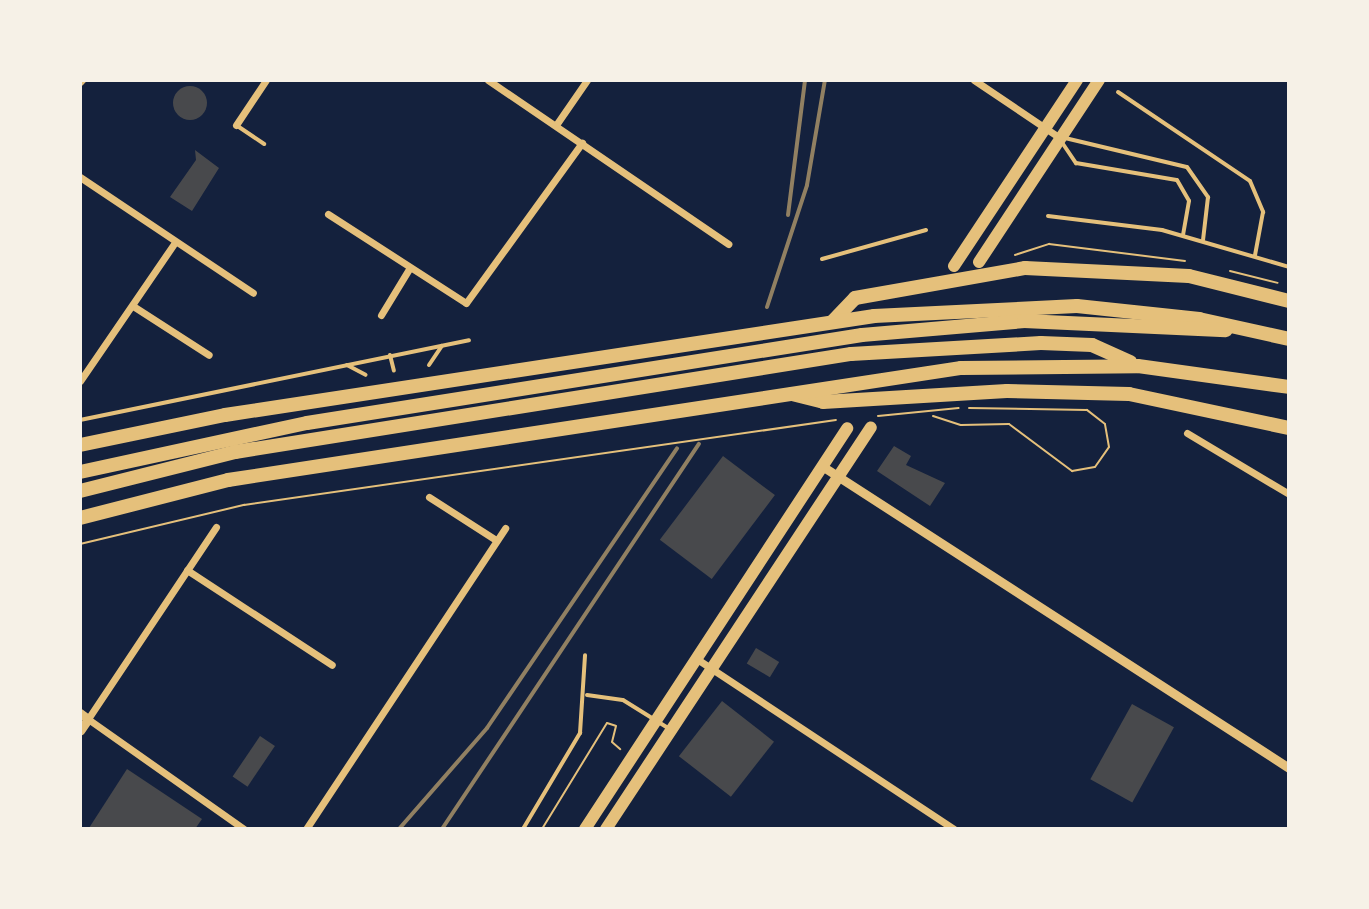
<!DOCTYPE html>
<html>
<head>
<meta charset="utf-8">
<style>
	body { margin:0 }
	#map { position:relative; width:1369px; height:909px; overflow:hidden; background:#14213d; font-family:Ubuntu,sans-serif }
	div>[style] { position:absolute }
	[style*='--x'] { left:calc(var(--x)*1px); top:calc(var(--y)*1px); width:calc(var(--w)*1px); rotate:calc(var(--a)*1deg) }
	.building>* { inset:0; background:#48494c; transform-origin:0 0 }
	.round { border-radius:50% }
	.path>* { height:2px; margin:-1px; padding:0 1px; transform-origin:1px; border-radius:1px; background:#e5c07b }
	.service>* { height:4px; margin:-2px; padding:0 2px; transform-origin:2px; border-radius:2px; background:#e5c07b }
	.minor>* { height:7px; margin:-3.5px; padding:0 3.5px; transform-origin:3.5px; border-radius:3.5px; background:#e5c07b }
	.tertiary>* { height:9px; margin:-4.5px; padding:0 4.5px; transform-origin:4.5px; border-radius:4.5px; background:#e5c07b }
	.trunk>* { height:12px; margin:-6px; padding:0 6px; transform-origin:6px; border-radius:6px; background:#e5c07b }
	.motorway>* { height:14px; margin:-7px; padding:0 7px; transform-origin:7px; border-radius:7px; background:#e5c07b }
	.rail>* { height:4px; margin:-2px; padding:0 2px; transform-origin:2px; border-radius:2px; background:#918062 }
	span { translate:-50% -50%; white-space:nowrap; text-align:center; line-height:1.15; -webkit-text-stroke:6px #f6f1e7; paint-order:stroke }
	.frame { position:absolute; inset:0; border:82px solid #f6f1e7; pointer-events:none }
</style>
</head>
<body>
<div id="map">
	<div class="building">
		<i class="round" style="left:173px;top:86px;width:34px;height:34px"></i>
		<i style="clip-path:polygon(195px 150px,219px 168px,192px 211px,170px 197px,196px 160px)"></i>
		<i style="clip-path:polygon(894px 446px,911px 456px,906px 465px,945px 483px,930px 506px,877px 471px)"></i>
		<i style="left:723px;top:456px;width:65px;height:105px;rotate:37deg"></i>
		<i style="left:756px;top:648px;width:27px;height:18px;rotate:31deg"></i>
		<i style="left:722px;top:701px;width:66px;height:70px;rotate:38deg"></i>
		<i style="left:1132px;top:704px;width:48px;height:86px;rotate:29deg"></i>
		<i style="left:260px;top:736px;width:18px;height:49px;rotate:34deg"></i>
		<i style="clip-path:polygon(127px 769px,202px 819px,195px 829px,89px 828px)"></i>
	</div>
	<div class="path">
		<i style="--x:1015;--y:255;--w:36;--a:-18"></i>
		<i style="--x:1049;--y:244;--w:137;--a:7.1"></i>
		<i style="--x:1230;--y:271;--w:49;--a:14"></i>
		<i style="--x:878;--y:416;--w:81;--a:-5.6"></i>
		<i style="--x:933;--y:416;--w:29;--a:18"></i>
		<i style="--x:961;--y:425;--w:48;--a:-1.2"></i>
		<i style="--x:1009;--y:424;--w:79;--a:36.7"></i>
		<i style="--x:1072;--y:471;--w:23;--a:-10"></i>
		<i style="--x:1095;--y:467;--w:24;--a:-55"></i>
		<i style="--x:1109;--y:447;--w:23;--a:-100"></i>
		<i style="--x:1105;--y:424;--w:23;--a:-142"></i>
		<i style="--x:1087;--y:410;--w:118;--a:-179"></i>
		<i style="--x:80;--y:544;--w:169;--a:-13.4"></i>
		<i style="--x:244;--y:505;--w:598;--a:-8.17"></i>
		<i style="--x:542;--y:829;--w:124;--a:-58.5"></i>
		<i style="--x:607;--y:723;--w:9;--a:18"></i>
		<i style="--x:616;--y:726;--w:16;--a:104"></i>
		<i style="--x:612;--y:742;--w:11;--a:41"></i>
	</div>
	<div class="service">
		<i style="--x:1118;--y:92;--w:159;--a:34"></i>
		<i style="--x:1250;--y:181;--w:34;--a:67"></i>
		<i style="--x:1263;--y:212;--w:44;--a:100.5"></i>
		<i style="--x:236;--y:125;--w:34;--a:34"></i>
		<i style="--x:1065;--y:138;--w:125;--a:13.4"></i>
		<i style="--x:1187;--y:167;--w:37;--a:55"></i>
		<i style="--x:1208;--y:197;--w:43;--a:96.6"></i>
		<i style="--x:1061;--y:141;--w:27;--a:56"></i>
		<i style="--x:1076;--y:163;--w:102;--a:9.6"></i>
		<i style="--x:1177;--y:180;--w:24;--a:60"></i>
		<i style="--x:1189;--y:201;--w:34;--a:100"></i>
		<i style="--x:1048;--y:216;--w:115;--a:7"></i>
		<i style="--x:1162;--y:230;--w:132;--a:16.2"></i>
		<i style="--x:822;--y:259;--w:108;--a:-15.6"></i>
		<i style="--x:390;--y:355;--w:16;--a:76"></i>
		<i style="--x:347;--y:365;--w:21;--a:28"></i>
		<i style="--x:429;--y:365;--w:23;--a:-56"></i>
		<i style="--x:80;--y:420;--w:397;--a:-11.6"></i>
		<i style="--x:587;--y:695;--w:36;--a:8"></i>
		<i style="--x:623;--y:700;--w:53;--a:31.9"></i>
		<i style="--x:523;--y:829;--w:112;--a:-59.3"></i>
		<i style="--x:580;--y:733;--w:78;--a:-86.3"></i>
	</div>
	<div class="minor">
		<i style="--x:488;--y:80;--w:291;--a:34.3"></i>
		<i style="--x:974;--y:80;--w:104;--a:34"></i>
		<i style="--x:80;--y:82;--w:3;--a:-45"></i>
		<i style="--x:236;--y:125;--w:54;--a:-56.3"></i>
		<i style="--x:556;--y:125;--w:55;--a:-55.4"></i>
		<i style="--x:80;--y:177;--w:208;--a:33.8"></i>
		<i style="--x:328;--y:214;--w:164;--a:32.8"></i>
		<i style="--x:466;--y:303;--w:198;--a:-54.1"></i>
		<i style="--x:133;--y:306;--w:90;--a:32.8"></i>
		<i style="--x:381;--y:315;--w:54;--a:-58.7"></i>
		<i style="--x:80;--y:381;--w:168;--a:-55.6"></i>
		<i style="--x:1187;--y:433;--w:119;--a:30.9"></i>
		<i style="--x:429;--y:497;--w:80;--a:32.7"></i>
		<i style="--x:216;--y:527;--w:231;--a:123.7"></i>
		<i style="--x:88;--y:719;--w:191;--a:35.2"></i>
		<i style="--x:187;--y:570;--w:173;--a:33.2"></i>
		<i style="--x:697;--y:659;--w:308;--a:33.5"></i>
		<i style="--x:306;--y:829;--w:361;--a:-56.5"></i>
	</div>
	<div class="tertiary">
		<i style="--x:822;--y:466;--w:556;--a:32.89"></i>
		<i style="--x:80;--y:713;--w:10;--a:37"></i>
		<i style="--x:88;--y:719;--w:14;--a:124"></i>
	</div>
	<div class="trunk">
		<i style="--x:979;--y:262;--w:218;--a:-56.6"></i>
		<i style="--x:954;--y:266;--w:223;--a:-56.5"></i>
		<i style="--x:585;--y:829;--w:479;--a:-56.8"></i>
		<i style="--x:606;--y:829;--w:481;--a:-56.6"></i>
	</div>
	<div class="motorway">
		<i style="--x:833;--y:321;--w:32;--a:-46"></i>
		<i style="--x:855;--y:298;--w:173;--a:-10"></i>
		<i style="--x:1025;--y:268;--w:164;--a:2.8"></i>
		<i style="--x:1189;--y:276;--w:103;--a:14"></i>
		<i style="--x:792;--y:394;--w:32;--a:14"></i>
		<i style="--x:823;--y:402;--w:184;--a:-3.4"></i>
		<i style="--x:1007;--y:391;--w:122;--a:1.4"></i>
		<i style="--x:1129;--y:394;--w:164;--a:12"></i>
		<i style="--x:80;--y:445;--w:148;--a:-11.7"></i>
		<i style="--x:225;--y:415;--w:657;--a:-8.67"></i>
		<i style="--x:874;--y:316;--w:203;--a:-2.8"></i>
		<i style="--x:1077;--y:306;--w:123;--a:6.1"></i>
		<i style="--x:1199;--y:319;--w:92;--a:12.5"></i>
		<i style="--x:80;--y:472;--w:232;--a:-12.2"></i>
		<i style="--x:307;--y:423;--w:562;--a:-9.01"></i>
		<i style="--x:862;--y:335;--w:163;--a:-4.9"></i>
		<i style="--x:1024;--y:321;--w:202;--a:2.6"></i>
		<i style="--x:80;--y:491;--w:160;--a:-14.1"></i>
		<i style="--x:235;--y:452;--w:624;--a:-9.04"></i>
		<i style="--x:851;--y:354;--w:190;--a:-3.3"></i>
		<i style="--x:1041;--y:343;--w:51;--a:2.2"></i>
		<i style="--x:1092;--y:345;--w:42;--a:24.1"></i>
		<i style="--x:80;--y:518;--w:153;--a:-14.4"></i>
		<i style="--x:228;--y:480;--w:742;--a:-8.69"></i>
		<i style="--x:961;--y:368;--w:177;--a:-0.6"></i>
		<i style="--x:1138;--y:366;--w:152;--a:7.9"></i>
	</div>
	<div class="rail">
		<i style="--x:788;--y:215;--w:136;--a:-82.8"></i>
		<i style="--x:767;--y:307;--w:128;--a:-71.8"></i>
		<i style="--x:807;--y:185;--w:107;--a:-80.3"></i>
		<i style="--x:399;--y:829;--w:134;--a:-48.9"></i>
		<i style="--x:487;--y:728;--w:338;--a:-55.8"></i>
		<i style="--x:442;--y:829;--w:463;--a:-56.3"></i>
	</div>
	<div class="frame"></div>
</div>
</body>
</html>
